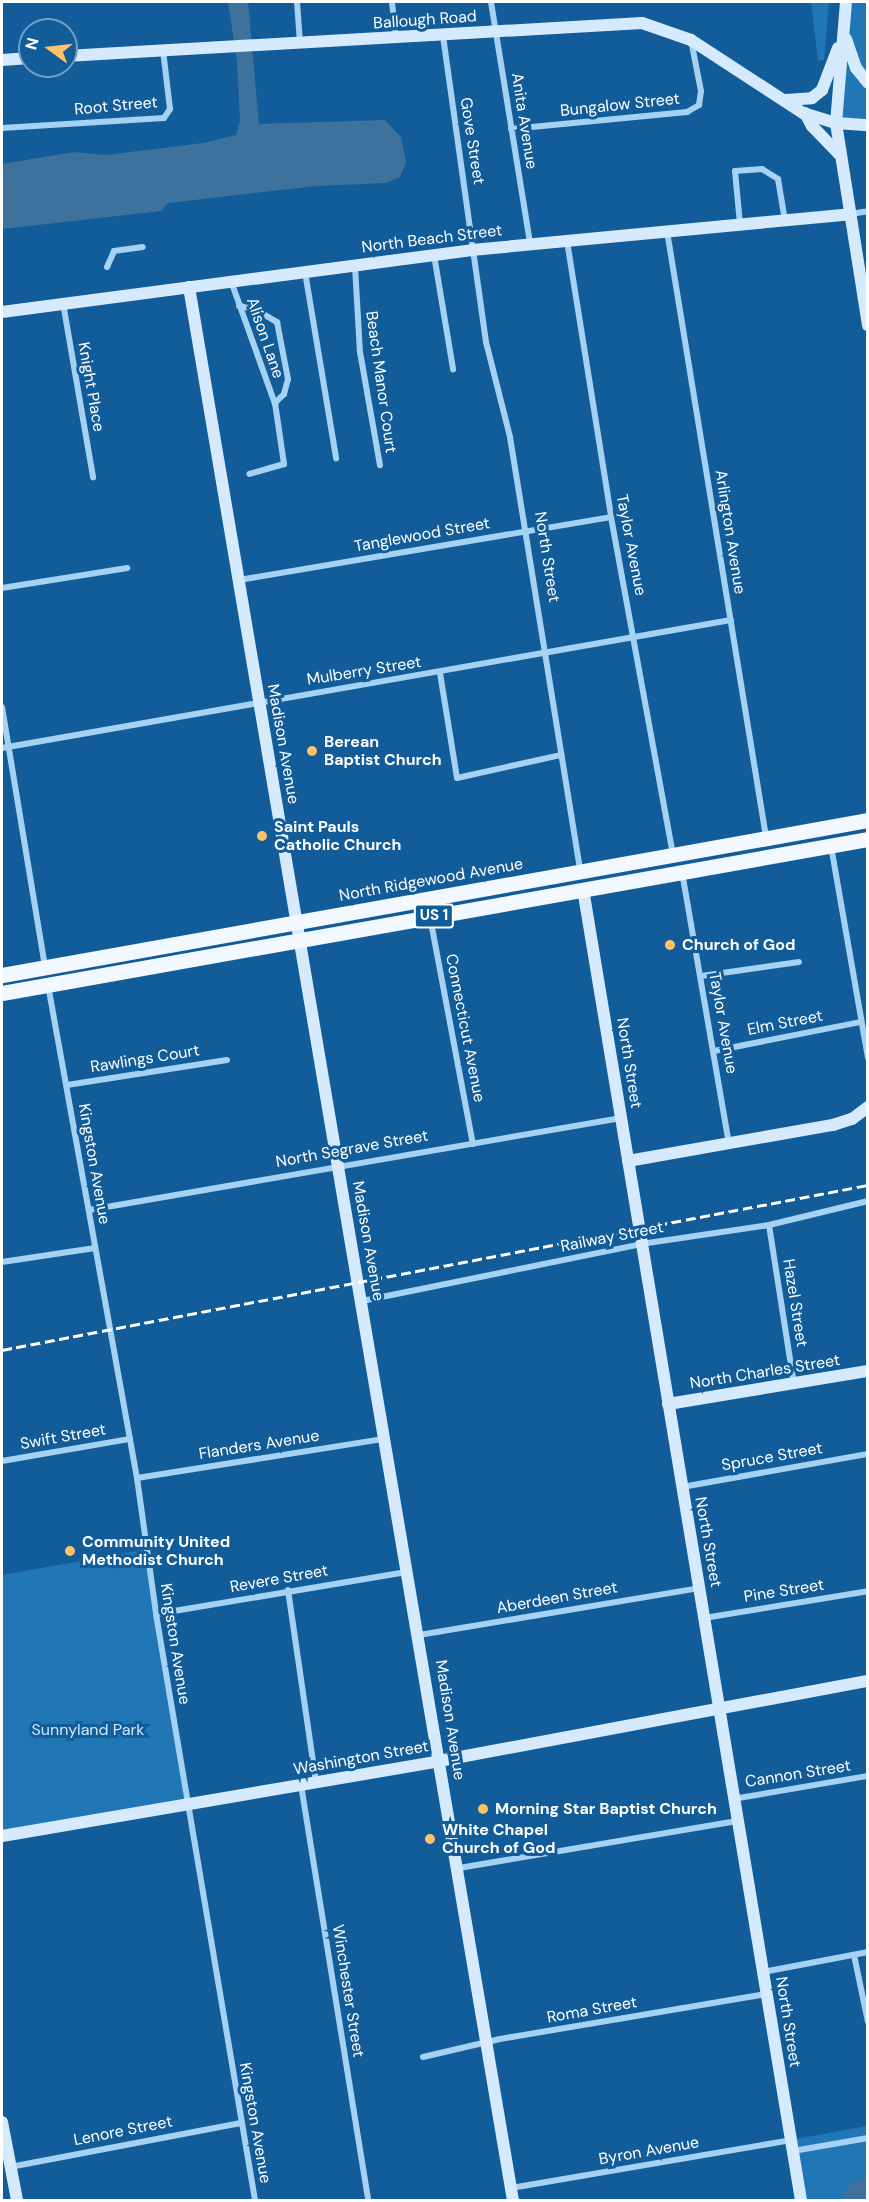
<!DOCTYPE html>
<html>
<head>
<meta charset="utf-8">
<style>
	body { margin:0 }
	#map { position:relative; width:869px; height:2202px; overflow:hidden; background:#125d99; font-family:"DM Sans",sans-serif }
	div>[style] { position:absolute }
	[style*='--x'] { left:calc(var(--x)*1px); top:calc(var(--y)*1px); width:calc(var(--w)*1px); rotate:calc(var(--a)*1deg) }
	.green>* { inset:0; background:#2176b6 }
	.water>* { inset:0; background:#3d729d }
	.street>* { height:6px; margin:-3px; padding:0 3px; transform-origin:3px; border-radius:3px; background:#a5d1f3 }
	.secondary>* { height:12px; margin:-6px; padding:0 6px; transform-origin:6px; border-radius:6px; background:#d5ebfd }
	.primary>* { height:15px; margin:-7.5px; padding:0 7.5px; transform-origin:7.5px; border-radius:7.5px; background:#f1f8ff }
	.rail>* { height:3px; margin-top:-1.5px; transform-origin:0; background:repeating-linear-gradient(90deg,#fff 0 10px,transparent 0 14.5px) }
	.dots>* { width:16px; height:16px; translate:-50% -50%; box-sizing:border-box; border:3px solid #125d99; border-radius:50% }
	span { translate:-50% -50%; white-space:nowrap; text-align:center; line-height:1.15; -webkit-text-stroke:6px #125d99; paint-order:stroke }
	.shield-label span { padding:2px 4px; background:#125d99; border:2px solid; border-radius:4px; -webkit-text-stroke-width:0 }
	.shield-label { font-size:15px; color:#fff; font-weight:700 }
	.street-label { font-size:16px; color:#fff }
	.poi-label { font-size:16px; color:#fff; font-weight:700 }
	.left { translate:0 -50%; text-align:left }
	.park-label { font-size:16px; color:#cde9fd }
	.frame { position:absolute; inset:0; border:3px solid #fff; pointer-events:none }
	.north { position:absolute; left:18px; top:18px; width:60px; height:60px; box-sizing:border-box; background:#125d99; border:2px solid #719ec2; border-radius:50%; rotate:285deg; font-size:16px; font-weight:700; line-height:24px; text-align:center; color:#fff }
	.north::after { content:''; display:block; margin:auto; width:21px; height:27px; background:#ffc267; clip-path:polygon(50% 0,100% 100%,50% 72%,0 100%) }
</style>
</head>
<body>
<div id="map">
	<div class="green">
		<i style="clip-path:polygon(811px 2px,829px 2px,824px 60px,818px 61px)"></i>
		<i style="clip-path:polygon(846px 2px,867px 2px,867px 125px,836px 123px)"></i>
		<i style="clip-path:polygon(147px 1549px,187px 1803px,2px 1836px,2px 1575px)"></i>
		<i style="clip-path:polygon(867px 2126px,867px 2200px,801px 2200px,796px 2139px)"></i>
	</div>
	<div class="water">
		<i style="clip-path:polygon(228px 2px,248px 2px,259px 124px,385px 120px,401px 137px,406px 162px,400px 177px,386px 183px,316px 186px,168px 203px,161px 211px,2px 229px,2px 164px,74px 152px,106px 155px,203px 143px,236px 135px,240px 121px,237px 61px)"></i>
		<i style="clip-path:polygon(867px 2176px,867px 2200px,842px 2200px,848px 2185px)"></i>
	</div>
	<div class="street">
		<i style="--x:297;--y:2;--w:41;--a:85.8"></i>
		<i style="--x:392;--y:2;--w:37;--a:84"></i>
		<i style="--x:491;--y:2;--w:245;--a:80.8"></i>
		<i style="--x:443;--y:36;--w:309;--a:82"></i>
		<i style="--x:486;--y:342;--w:98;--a:75.8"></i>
		<i style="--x:510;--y:437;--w:439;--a:80.8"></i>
		<i style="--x:2;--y:128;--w:162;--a:-3.5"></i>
		<i style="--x:164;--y:118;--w:11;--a:-56"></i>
		<i style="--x:170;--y:109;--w:59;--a:-96.8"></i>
		<i style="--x:511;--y:129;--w:177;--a:-5.5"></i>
		<i style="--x:687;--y:112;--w:14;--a:-30"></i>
		<i style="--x:699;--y:105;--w:14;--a:-82"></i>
		<i style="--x:701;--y:91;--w:52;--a:-101.1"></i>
		<i style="--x:850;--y:214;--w:18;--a:-9"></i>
		<i style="--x:740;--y:224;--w:53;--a:-95.4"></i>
		<i style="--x:735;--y:171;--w:27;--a:-4"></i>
		<i style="--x:762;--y:169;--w:19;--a:32"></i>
		<i style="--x:778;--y:179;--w:43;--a:80.5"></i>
		<i style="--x:667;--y:231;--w:614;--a:80.72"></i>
		<i style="--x:567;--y:241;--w:279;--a:80.9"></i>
		<i style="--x:611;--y:517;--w:343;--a:79.6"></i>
		<i style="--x:434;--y:255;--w:116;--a:80.5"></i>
		<i style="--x:355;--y:266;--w:86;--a:86.7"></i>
		<i style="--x:360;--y:352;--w:115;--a:80"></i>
		<i style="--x:107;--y:267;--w:17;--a:-66"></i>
		<i style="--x:114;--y:251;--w:29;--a:-8"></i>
		<i style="--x:305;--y:272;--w:189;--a:80.5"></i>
		<i style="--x:231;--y:281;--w:131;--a:70.3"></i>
		<i style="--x:63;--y:303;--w:177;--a:80.2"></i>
		<i style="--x:239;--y:306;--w:16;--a:11"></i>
		<i style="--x:255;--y:309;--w:26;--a:31"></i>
		<i style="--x:277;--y:322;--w:58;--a:79.1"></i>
		<i style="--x:288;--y:379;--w:16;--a:105"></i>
		<i style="--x:284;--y:394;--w:13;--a:135"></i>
		<i style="--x:275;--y:403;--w:62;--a:81.6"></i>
		<i style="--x:284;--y:464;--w:36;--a:164"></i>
		<i style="--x:239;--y:580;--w:377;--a:-9.6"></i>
		<i style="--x:2;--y:588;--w:127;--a:-9.1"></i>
		<i style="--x:440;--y:673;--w:106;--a:80.8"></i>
		<i style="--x:457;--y:778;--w:107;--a:-12.5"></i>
		<i style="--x:2;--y:707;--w:264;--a:80.6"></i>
		<i style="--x:2;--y:748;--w:740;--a:-9.96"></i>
		<i style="--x:831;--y:846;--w:215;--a:80.1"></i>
		<i style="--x:682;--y:872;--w:276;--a:80.2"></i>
		<i style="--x:430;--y:917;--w:231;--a:79.3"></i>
		<i style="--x:701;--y:976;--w:99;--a:-8.1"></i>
		<i style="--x:48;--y:985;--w:501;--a:79.77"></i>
		<i style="--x:137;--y:1478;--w:137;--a:82"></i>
		<i style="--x:156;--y:1614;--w:594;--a:80.41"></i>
		<i style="--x:714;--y:1051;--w:150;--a:-11.2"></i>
		<i style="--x:67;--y:1085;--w:162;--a:-8.9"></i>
		<i style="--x:89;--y:1210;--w:540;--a:-9.81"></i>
		<i style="--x:769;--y:1225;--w:161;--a:81.1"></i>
		<i style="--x:2;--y:1262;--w:94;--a:-8.6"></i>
		<i style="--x:362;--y:1301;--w:285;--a:-11.5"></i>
		<i style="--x:641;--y:1244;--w:129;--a:-8.4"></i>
		<i style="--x:769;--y:1225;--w:102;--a:-13.6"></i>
		<i style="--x:2;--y:1461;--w:130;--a:-9.8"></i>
		<i style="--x:137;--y:1478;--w:250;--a:-9"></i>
		<i style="--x:682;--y:1487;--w:189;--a:-10.1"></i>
		<i style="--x:288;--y:1590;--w:194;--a:81.7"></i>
		<i style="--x:156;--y:1614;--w:254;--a:-9.5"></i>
		<i style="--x:704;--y:1618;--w:166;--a:-9.3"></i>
		<i style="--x:419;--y:1635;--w:284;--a:-9.5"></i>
		<i style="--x:301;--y:1785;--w:420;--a:80.8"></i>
		<i style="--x:733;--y:1799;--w:137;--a:-9.7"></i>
		<i style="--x:459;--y:1868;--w:282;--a:-9.6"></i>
		<i style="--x:854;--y:1955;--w:68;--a:78.2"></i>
		<i style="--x:763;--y:1972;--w:107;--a:-10.8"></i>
		<i style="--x:423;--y:2057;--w:79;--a:-13.2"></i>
		<i style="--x:500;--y:2039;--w:271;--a:-9.6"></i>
		<i style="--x:793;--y:2151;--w:76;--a:-9.8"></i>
		<i style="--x:10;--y:2167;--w:235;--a:-10.8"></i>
		<i style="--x:511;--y:2188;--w:284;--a:-9.7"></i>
	</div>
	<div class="secondary">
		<i style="--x:846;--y:2;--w:121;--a:94.7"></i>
		<i style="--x:836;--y:123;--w:205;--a:81"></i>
		<i style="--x:846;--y:39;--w:31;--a:71"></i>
		<i style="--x:856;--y:68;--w:19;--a:51"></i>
		<i style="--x:66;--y:56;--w:577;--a:-3.28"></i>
		<i style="--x:642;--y:23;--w:52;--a:19.1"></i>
		<i style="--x:691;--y:40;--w:134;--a:33.1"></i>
		<i style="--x:803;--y:113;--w:34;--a:17"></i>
		<i style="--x:836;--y:123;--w:32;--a:4"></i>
		<i style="--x:2;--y:60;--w:28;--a:-4"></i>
		<i style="--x:786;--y:100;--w:26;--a:-4"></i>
		<i style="--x:812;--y:98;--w:13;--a:-39"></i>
		<i style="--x:822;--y:90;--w:45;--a:-69.1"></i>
		<i style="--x:805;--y:113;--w:15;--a:62"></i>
		<i style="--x:812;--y:126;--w:39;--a:46"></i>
		<i style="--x:189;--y:287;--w:1940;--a:80.39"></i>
		<i style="--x:2;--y:312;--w:474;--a:-7.5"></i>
		<i style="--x:472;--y:250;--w:380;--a:-5.4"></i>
		<i style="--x:583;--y:889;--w:1329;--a:80.56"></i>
		<i style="--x:628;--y:1161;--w:208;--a:-10"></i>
		<i style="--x:833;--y:1125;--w:20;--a:-18"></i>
		<i style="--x:852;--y:1119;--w:20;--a:-37"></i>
		<i style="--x:668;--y:1404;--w:203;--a:-9.4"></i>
		<i style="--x:2;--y:1836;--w:443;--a:-9.7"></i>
		<i style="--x:439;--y:1761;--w:436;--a:-10.6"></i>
		<i style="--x:2;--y:2122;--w:79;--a:79.1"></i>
	</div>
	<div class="primary">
		<i style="--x:2;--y:975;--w:880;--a:-10.15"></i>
		<i style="--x:2;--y:993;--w:880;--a:-10.08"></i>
	</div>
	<div class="rail">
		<i style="--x:2;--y:1350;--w:882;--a:-10.79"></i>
	</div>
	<div class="dots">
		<i style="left:312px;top:751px;background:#ffc267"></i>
		<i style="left:262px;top:836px;background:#ffc267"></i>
		<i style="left:670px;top:945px;background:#ffc267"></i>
		<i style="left:70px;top:1551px;background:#ffc267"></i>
		<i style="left:483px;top:1809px;background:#ffc267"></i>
		<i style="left:430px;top:1839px;background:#ffc267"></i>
	</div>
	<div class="shield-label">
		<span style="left:434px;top:916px">US 1</span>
	</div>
	<div class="street-label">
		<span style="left:425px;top:20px;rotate:-4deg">Ballough Road</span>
		<span style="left:620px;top:105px;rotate:-6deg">Bungalow Street</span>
		<span style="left:116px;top:106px;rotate:-5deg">Root Street</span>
		<span style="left:524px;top:121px;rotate:81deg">Anita Avenue</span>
		<span style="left:472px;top:141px;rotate:81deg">Gove Street</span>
		<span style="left:432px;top:239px;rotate:-7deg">North Beach Street</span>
		<span style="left:265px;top:338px;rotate:71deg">Alison Lane</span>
		<span style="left:381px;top:382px;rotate:82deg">Beach Manor Court</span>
		<span style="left:91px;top:387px;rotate:80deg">Knight Place</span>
		<span style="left:730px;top:532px;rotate:81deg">Arlington Avenue</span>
		<span style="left:422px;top:535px;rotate:-10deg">Tanglewood Street</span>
		<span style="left:631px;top:545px;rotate:79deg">Taylor Avenue</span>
		<span style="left:547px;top:557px;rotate:81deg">North Street</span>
		<span style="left:364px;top:671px;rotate:-9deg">Mulberry Street</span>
		<span style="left:283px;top:744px;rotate:80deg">Madison Avenue</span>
		<span style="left:431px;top:880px;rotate:-10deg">North Ridgewood Avenue</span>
		<span style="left:723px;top:1023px;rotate:80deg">Taylor Avenue</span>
		<span style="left:785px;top:1023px;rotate:-11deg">Elm Street</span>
		<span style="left:465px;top:1028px;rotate:79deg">Connecticut Avenue</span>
		<span style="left:145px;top:1059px;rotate:-9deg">Rawlings Court</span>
		<span style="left:629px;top:1063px;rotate:81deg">North Street</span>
		<span style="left:352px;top:1149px;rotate:-10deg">North Segrave Street</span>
		<span style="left:94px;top:1164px;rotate:80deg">Kingston Avenue</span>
		<span style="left:612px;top:1237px;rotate:-11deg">Railway Street</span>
		<span style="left:368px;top:1241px;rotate:80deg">Madison Avenue</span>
		<span style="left:795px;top:1303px;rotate:81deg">Hazel Street</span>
		<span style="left:765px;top:1372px;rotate:-9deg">North Charles Street</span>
		<span style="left:63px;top:1437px;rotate:-10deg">Swift Street</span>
		<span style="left:259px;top:1445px;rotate:-9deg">Flanders Avenue</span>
		<span style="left:772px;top:1457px;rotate:-10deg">Spruce Street</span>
		<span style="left:708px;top:1542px;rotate:80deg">North Street</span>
		<span style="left:279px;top:1579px;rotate:-10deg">Revere Street</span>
		<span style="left:784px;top:1591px;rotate:-9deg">Pine Street</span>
		<span style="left:557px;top:1598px;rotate:-10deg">Aberdeen Street</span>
		<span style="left:175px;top:1644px;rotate:81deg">Kingston Avenue</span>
		<span style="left:450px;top:1720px;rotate:81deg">Madison Avenue</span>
		<span style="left:361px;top:1758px;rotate:-10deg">Washington Street</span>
		<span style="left:798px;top:1774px;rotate:-9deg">Cannon Street</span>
		<span style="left:348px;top:1991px;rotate:81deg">Winchester Street</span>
		<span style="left:592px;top:2010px;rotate:-10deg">Roma Street</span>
		<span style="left:788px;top:2022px;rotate:81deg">North Street</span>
		<span style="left:255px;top:2123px;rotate:80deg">Kingston Avenue</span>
		<span style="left:123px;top:2131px;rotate:-11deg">Lenore Street</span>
		<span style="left:649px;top:2151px;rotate:-10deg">Byron Avenue</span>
	</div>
	<div class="poi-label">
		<span class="left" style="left:324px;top:751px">Berean<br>Baptist Church</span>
		<span class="left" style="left:274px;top:836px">Saint Pauls<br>Catholic Church</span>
		<span class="left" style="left:682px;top:945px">Church of God</span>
		<span class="left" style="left:82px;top:1551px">Community United<br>Methodist Church</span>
		<span class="left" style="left:495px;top:1809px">Morning Star Baptist Church</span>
		<span class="left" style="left:442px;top:1839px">White Chapel<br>Church of God</span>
	</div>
	<div class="park-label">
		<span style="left:88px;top:1730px">Sunnyland Park</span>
	</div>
	<div class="frame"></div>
	<div class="north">N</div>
</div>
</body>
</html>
